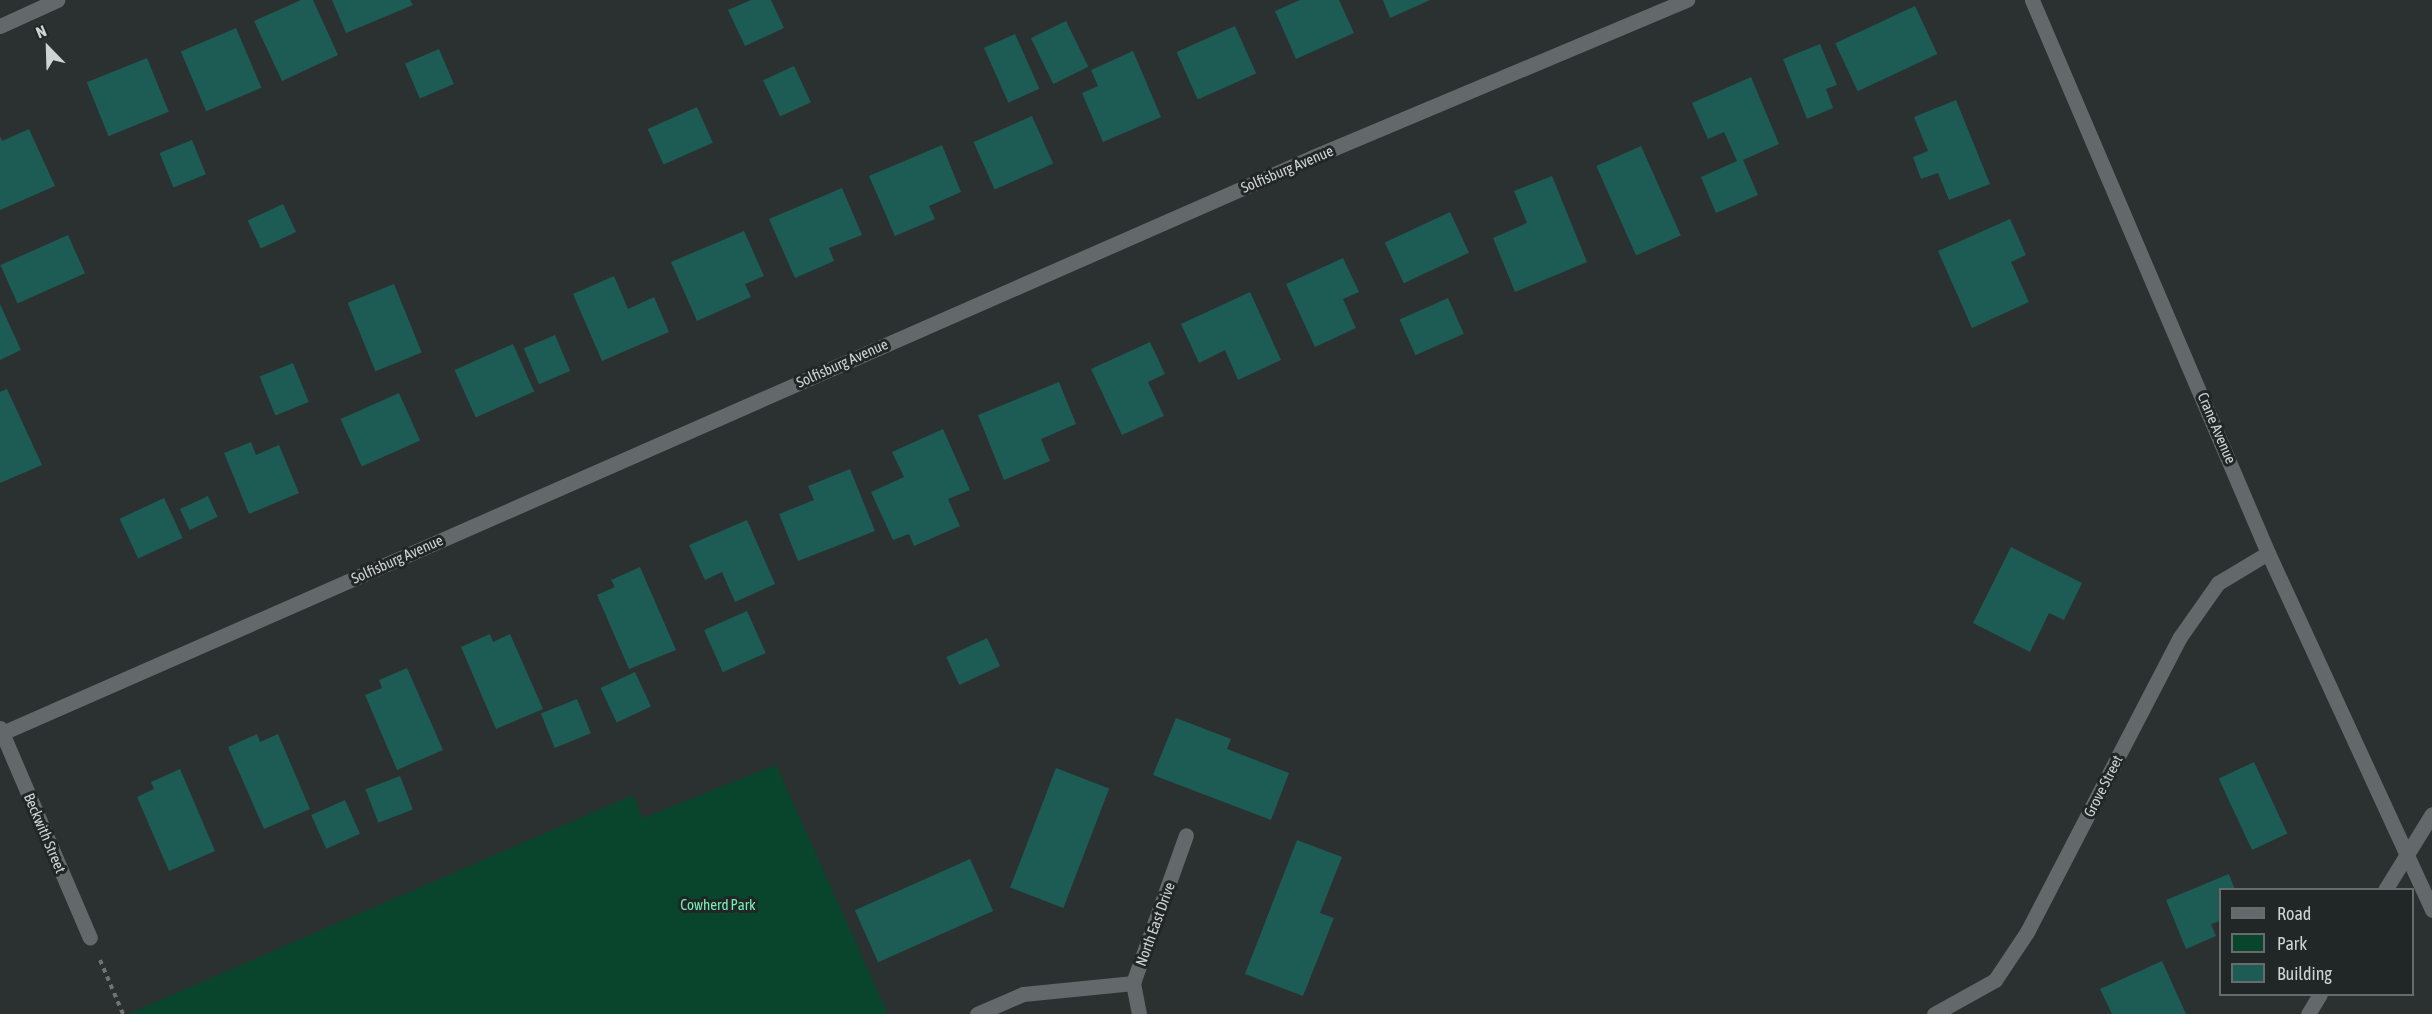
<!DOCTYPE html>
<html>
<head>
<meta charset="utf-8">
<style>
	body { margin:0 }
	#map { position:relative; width:2432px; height:1014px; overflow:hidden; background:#2b3031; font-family:"Asap Condensed",sans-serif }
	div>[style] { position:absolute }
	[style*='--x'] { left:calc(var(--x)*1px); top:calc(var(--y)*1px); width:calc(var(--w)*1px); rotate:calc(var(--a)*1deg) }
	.green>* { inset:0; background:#08452c }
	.building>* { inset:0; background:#1c5c54; transform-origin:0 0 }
	.path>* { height:4px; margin-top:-2px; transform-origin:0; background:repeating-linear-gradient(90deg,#6f7374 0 4.5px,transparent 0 9px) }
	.minor>* { height:15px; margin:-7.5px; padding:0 7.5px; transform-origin:7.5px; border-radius:7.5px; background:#63696a }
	span { translate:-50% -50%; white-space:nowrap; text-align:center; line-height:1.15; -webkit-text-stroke:6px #212627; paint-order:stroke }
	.street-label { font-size:15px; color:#cfd3d3 }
	.park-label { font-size:15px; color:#76efb4 }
	.legend { position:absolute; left:2219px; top:888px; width:195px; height:108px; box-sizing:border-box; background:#212627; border:2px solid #676b6c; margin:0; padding:8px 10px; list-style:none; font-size:18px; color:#cfd3d3 }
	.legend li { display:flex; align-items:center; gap:12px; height:30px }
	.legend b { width:30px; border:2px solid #676b6c }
	.north { position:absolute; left:18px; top:18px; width:60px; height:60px; -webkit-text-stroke:4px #212627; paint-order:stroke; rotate:337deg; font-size:16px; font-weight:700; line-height:24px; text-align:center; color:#cfd3d3 }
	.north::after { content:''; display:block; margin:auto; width:21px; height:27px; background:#cfd3d3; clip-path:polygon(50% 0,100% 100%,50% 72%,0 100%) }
</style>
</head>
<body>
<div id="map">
	<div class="green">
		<i style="clip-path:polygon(776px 765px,888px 1014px,128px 1014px,633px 795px,643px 818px)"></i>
	</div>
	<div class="building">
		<i style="clip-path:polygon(301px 0,313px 0,338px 55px,282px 81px,254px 21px)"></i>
		<i style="clip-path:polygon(332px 0,410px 0,413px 5px,346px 33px)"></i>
		<i style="clip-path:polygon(751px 0,771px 0,784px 28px,745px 46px,728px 10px)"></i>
		<i style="clip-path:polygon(1300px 0,1339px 0,1354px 33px,1296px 59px,1275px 11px)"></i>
		<i style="clip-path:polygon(1383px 0,1430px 0,1390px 18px)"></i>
		<i style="left:1915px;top:6px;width:53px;height:88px;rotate:65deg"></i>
		<i style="left:1066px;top:21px;width:51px;height:39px;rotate:64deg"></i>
		<i style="left:1235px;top:26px;width:52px;height:64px;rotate:66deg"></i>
		<i style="left:236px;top:28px;width:65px;height:60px;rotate:67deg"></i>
		<i style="left:1015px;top:34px;width:60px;height:34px;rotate:66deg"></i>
		<i style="clip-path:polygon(1820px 44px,1837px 85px,1826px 89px,1833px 108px,1807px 119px,1783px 59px)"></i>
		<i style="left:439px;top:49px;width:38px;height:37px;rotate:67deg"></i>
		<i style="clip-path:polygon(1133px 51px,1161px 117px,1103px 142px,1082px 93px,1098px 86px,1091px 70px)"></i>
		<i style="left:147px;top:58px;width:58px;height:65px;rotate:68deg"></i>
		<i style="left:794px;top:66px;width:40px;height:34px;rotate:65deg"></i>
		<i style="clip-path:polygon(1751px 77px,1779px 144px,1743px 160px,1758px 195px,1716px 213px,1701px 177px,1737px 161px,1724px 132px,1708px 139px,1692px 103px)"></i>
		<i style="clip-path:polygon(1956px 100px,1990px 184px,1949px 200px,1938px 173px,1921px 179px,1913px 157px,1928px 151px,1914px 117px)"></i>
		<i style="left:697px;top:107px;width:39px;height:54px;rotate:66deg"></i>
		<i style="left:1032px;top:116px;width:52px;height:64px;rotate:66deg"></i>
		<i style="clip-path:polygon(29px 129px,55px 186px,0 210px,0 136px,2px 141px)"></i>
		<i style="left:192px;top:140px;width:37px;height:35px;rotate:68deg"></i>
		<i style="clip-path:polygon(942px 145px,961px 192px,929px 206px,935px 219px,895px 236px,869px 176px)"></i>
		<i style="left:1641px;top:146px;width:98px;height:49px;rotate:66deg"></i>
		<i style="clip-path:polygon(1552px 176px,1587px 262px,1515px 292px,1493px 238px,1527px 223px,1514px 191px)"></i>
		<i style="clip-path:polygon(842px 188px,862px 235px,829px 248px,834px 261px,795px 278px,769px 219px)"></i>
		<i style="left:283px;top:204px;width:31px;height:39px;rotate:65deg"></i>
		<i style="left:1450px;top:212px;width:45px;height:72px;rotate:65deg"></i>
		<i style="clip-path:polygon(2010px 219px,2026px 255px,2011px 262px,2029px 302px,1972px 328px,1938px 251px)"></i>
		<i style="clip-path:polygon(744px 231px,764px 276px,745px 284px,751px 297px,697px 321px,671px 262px)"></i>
		<i style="left:68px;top:235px;width:42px;height:74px;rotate:66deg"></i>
		<i style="clip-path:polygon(1343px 258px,1359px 292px,1343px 299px,1356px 328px,1315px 347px,1286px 284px)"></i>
		<i style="clip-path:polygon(614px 276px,628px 309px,654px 297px,669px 332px,602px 361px,573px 294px)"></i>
		<i style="left:394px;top:284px;width:74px;height:50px;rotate:68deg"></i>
		<i style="clip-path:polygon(1250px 292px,1281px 360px,1238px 380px,1225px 350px,1199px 363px,1181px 324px)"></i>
		<i style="left:1448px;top:298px;width:39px;height:53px;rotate:66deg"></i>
		<i style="clip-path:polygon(0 304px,21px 350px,0 360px)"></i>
		<i style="left:555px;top:335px;width:39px;height:34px;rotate:67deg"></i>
		<i style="clip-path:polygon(1150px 342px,1165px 374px,1148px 382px,1164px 416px,1122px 435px,1091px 369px)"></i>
		<i style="left:513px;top:344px;width:52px;height:64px;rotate:66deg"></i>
		<i style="left:293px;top:363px;width:42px;height:36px;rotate:68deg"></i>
		<i style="clip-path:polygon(1059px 382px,1076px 424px,1041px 439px,1050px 461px,1004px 480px,978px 415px)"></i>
		<i style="clip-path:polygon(7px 389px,42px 465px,0 483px,0 392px)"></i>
		<i style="left:399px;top:393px;width:52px;height:64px;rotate:66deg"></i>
		<i style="clip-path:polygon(943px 429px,970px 490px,948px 499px,960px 526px,914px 546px,909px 534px,893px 540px,871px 492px,904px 477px,892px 452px)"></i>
		<i style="clip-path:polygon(251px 442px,256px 455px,279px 445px,299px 493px,249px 514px,224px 453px)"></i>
		<i style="clip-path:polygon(850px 469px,875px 531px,798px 561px,779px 514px,814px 500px,808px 486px)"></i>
		<i style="left:208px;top:496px;width:23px;height:31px;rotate:65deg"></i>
		<i style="left:164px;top:498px;width:44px;height:49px;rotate:65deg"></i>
		<i style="clip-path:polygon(747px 520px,775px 584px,735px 602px,722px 572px,705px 580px,689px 545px)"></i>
		<i style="clip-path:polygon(2011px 547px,2082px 583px,2064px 620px,2049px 613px,2030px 652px,1973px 623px)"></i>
		<i style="clip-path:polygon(640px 567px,676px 650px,629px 669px,597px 595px,615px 587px,611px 580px)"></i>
		<i style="left:747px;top:611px;width:46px;height:47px;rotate:66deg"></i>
		<i style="clip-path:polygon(490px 634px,493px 642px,510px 634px,543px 709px,496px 729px,461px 647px)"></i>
		<i style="left:987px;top:638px;width:31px;height:45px;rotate:65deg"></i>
		<i style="clip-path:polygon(407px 668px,443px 750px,397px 770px,365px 695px,382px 688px,379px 680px)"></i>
		<i style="left:635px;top:672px;width:38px;height:38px;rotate:65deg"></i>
		<i style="left:577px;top:699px;width:37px;height:39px;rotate:68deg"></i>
		<i style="clip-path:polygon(1176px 718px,1231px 739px,1227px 749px,1289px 773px,1271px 820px,1153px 775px)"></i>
		<i style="clip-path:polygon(257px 734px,260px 742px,278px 734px,310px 809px,264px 829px,228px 747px)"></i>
		<i style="left:2254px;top:762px;width:79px;height:39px;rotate:65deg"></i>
		<i style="left:1056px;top:768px;width:57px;height:128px;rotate:21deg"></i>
		<i style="clip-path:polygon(180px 769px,215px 851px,169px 871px,137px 797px,154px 789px,151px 782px)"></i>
		<i style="left:400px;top:776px;width:36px;height:37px;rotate:69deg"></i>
		<i style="left:345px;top:800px;width:37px;height:37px;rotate:66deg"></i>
		<i style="clip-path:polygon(1297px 840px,1342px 857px,1320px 913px,1334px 918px,1303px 996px,1245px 974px)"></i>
		<i style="left:970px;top:859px;width:57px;height:126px;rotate:66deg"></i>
		<i style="clip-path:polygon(2229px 874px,2235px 890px,2220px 890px,2220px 921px,2211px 924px,2216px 936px,2186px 949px,2166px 900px)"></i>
		<i style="clip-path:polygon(2162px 961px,2186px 1014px,2112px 1014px,2100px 989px)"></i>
	</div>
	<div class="path">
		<i style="--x:100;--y:960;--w:59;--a:66.9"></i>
	</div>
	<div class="minor">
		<i style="--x:2032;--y:0;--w:601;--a:66.89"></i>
		<i style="--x:2268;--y:553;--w:393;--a:65.3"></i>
		<i style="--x:0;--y:26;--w:63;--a:-24.5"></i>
		<i style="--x:0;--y:728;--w:228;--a:66.8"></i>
		<i style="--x:0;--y:734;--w:1434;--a:-23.72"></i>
		<i style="--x:1313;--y:157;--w:406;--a:-22.8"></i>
		<i style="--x:2385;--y:890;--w:89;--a:-58.3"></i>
		<i style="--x:977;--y:1014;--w:50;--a:-23.5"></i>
		<i style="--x:1023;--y:994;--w:111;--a:-5.7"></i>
		<i style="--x:1139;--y:1014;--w:32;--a:-101"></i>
		<i style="--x:1133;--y:983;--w:157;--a:-70.3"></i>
		<i style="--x:1934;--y:1014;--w:70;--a:-29.1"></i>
		<i style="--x:1995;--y:980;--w:58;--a:-56.3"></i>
		<i style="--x:2027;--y:932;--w:332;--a:-62.6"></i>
		<i style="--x:2180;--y:637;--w:66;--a:-54.9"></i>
		<i style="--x:2218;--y:583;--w:58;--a:-31"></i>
		<i style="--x:2308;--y:1014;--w:23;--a:-59"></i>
	</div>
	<div class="street-label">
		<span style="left:1287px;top:169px;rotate:-23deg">Solfisburg Avenue</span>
		<span style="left:842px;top:363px;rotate:-24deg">Solfisburg Avenue</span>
		<span style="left:2217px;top:428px;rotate:67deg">Crane Avenue</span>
		<span style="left:397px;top:559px;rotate:-24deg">Solfisburg Avenue</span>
		<span style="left:2103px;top:786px;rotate:-63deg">Grove Street</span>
		<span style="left:45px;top:833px;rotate:67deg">Beckwith Street</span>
		<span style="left:1155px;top:924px;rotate:-70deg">North East Drive</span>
	</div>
	<div class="park-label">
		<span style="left:718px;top:905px">Cowherd Park</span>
	</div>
	<ul class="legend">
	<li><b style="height:8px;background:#63696a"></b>Road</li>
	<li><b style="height:16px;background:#08452c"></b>Park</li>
	<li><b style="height:16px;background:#1c5c54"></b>Building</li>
	</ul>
	<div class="north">N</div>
</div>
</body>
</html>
